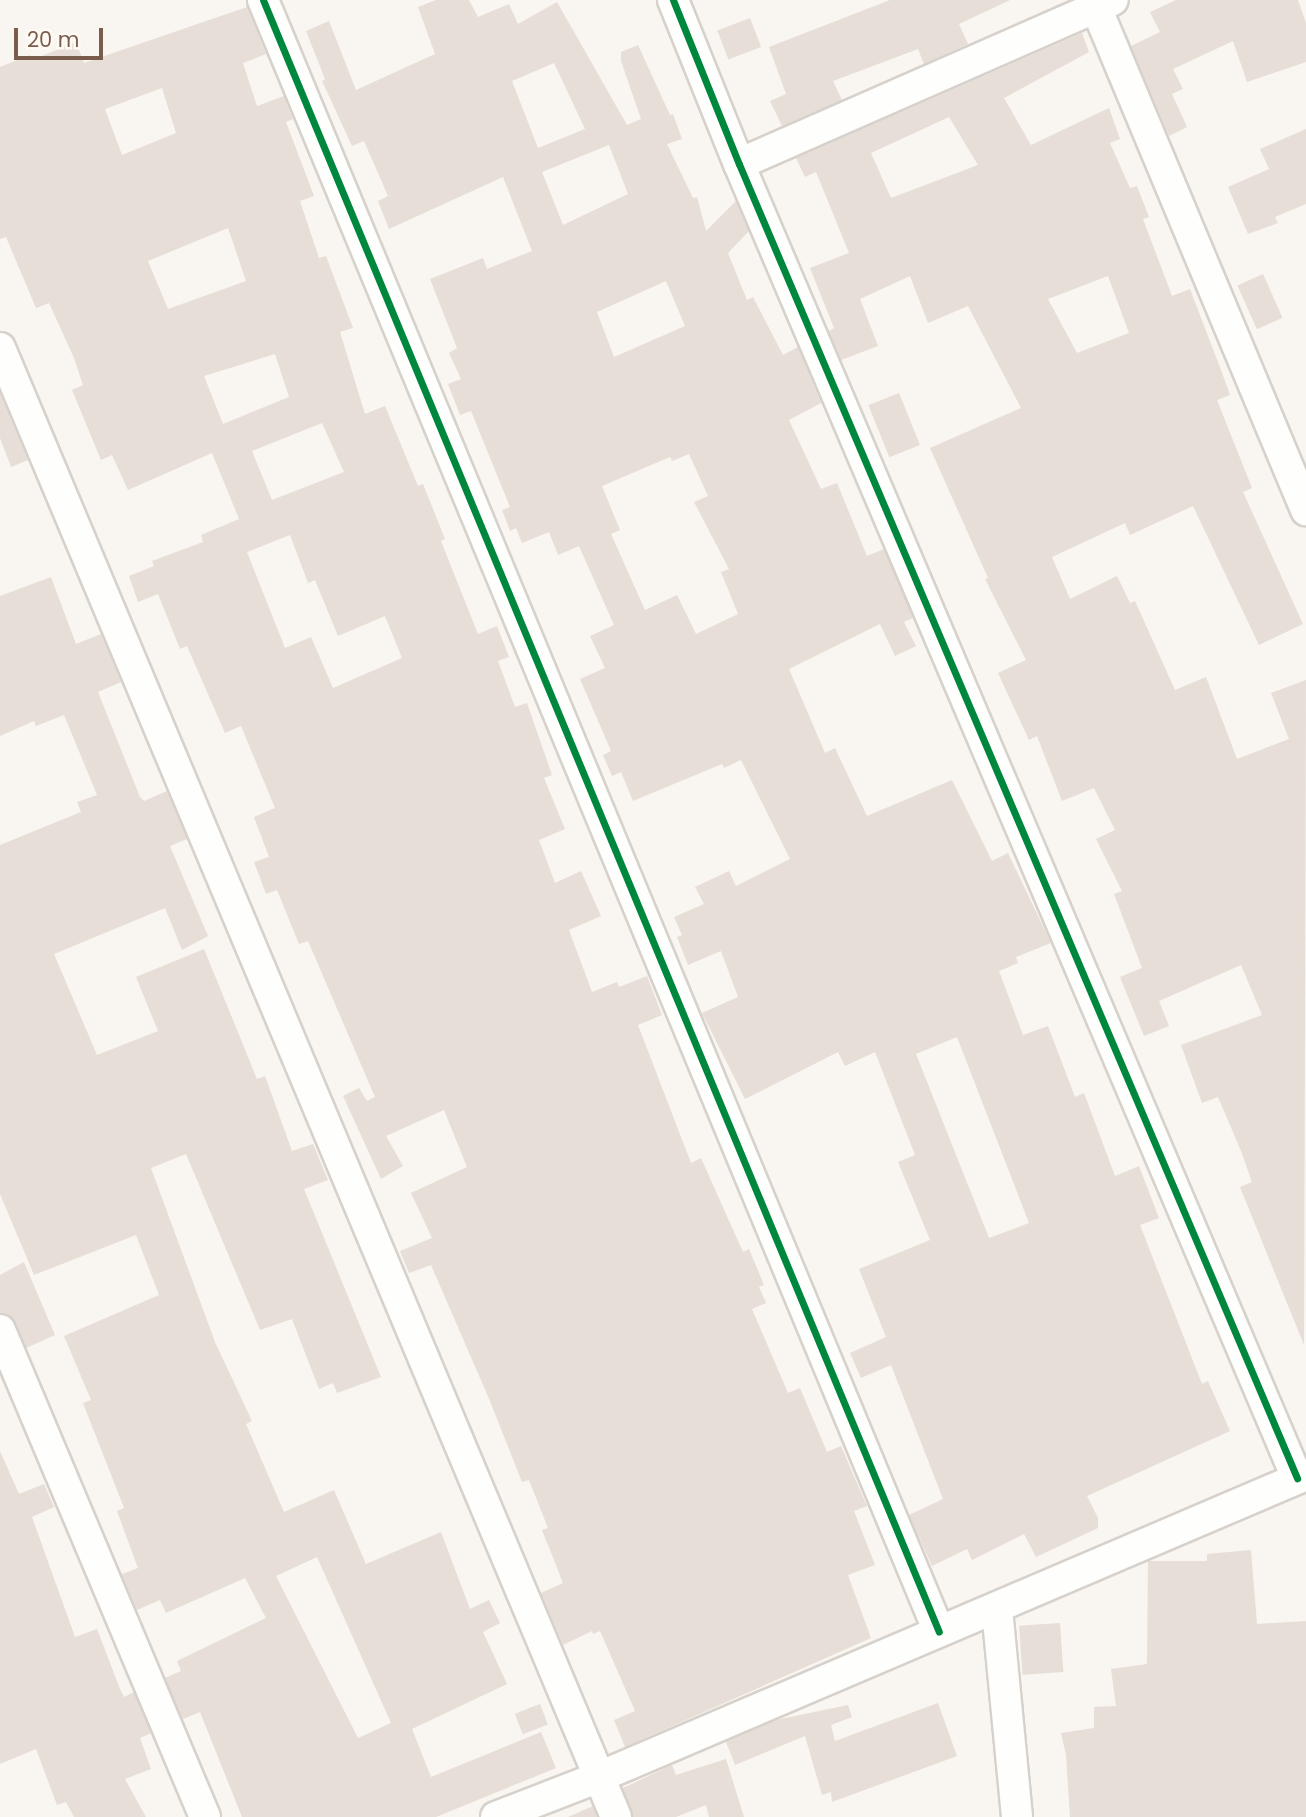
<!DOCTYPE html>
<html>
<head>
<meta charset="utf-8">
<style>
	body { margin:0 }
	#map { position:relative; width:1306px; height:1817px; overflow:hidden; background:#f9f5f0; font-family:Poppins,sans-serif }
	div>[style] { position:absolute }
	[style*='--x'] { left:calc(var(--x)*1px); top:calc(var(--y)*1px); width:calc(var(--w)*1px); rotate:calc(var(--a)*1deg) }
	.building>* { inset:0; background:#e6ded7; transform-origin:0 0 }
	.roads { filter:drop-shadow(2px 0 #d7d1cb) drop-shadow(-2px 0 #d7d1cb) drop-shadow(0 2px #d7d1cb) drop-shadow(0 -2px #d7d1cb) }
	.minor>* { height:30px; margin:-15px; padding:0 15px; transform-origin:15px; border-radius:15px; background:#fefefd }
	.cycleway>* { height:7px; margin:-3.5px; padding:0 3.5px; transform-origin:3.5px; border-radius:3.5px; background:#00873e }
	span { translate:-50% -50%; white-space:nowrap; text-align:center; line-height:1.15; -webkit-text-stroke:7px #fffaf3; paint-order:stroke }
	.scale { position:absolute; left:14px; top:28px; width:89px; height:32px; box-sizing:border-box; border:4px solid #7a5c4d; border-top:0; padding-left:9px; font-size:21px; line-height:24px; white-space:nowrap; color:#7a5c4d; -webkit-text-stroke:5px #fffaf3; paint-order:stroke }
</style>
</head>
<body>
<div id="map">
	<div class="building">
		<i style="clip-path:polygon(evenodd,436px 0,469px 0,478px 17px,509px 4px,518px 24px,557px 2px,627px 125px,641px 119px,621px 61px,621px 52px,638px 45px,670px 115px,673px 114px,682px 139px,667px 144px,693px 198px,697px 197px,706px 231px,736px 201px,749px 231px,728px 253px,747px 300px,753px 297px,783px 355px,798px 347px,821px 403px,789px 420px,821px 489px,837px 483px,867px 556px,884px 549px,913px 618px,904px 622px,916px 646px,895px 656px,880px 624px,789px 669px,825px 753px,835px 748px,867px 816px,952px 780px,992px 861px,1008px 853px,1051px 943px,1016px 957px,1018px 963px,999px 971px,1023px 1035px,1048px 1026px,1075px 1097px,1084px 1093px,1115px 1176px,1139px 1166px,1159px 1218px,1140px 1225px,1202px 1384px,1208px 1381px,1230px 1431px,1087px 1496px,1098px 1518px,1098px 1528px,1036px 1557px,1024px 1534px,972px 1560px,967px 1549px,932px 1566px,909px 1515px,943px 1499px,891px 1365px,861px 1378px,850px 1353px,886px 1337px,859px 1269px,930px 1240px,898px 1162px,915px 1155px,875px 1052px,845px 1066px,838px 1052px,745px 1099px,702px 1013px,738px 997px,721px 951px,688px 965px,677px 937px,682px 935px,674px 917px,704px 904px,695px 887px,729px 871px,736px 886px,790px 859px,741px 760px,724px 768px,722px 764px,633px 801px,621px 772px,612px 776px,603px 755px,611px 751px,580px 679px,605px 668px,590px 636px,614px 625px,579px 546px,558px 555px,549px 532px,522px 543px,516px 528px,510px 531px,502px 510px,510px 507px,471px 411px,460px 415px,448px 384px,461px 379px,449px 353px,457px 348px,430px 279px,483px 258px,487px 269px,532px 251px,503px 177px,389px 229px,378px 201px,388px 196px,364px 141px,352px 146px,322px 81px,325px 79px,306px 31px,329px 21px,356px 90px,435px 54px,418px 7px,436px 0,554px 63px,585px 129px,538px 148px,512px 81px,554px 63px,436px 0,609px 145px,628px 194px,563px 225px,542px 172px,609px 145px,436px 0,666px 281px,685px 326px,614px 357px,597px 312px,666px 281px,436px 0,689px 454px,708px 496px,694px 502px,729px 569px,721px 572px,738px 614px,696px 634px,677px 595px,645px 610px,611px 534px,620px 530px,602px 486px,670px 457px,672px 461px,689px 454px,436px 0,957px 1037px,1029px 1223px,989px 1238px,916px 1054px,957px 1037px)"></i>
		<i style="clip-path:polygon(890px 0,1010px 0,959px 24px,968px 44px,924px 64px,918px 49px,833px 81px,842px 100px,782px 126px,770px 101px,786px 94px,769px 47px)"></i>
		<i style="clip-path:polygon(1176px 0,1298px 0,1306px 23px,1306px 62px,1247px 82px,1233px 41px,1173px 69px,1183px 89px,1172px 94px,1187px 127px,1169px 136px,1131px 46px,1160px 32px,1150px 12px)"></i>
		<i style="clip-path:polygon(evenodd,247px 7px,266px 54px,243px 63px,257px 106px,284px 96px,293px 119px,286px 122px,314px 196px,300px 201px,319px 258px,326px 256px,353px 328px,340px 332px,365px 414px,385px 406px,418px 486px,423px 484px,445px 539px,441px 541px,478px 634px,497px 626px,509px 657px,498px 661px,515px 707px,527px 703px,552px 775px,544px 778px,565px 829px,539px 840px,555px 883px,581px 871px,601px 916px,569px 930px,592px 992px,617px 982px,619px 987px,647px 976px,662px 1015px,638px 1025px,691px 1163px,701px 1158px,743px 1252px,749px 1249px,764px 1285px,759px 1287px,766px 1303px,752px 1309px,788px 1393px,800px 1388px,827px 1452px,841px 1446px,867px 1506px,854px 1511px,875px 1565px,848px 1575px,871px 1638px,625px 1747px,614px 1720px,635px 1711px,600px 1631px,593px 1634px,592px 1631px,563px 1645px,541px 1593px,563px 1583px,542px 1530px,548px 1528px,529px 1480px,522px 1482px,490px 1401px,431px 1265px,409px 1273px,400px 1251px,432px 1238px,411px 1193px,467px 1167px,444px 1110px,386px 1136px,403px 1166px,381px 1179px,343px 1096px,359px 1088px,367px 1101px,375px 1097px,308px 941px,299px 944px,277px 890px,266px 894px,254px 862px,269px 857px,254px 817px,275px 808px,241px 726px,225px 733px,187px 646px,180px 649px,158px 594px,138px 602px,129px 576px,154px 566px,152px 561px,203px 542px,201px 535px,239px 519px,212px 453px,128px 490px,112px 455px,101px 460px,72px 390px,83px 385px,74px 358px,49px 303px,36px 308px,6px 237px,0 239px,0 67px,30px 55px,32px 60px,76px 42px,84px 63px,247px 7px,162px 88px,176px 133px,122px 155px,105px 109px,162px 88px,247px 7px,228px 228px,246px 281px,168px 309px,148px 261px,228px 228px,247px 7px,275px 354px,289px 397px,223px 424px,204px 376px,275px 354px,247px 7px,322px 423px,344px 472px,272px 500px,252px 451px,322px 423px,247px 7px,290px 535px,308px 583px,315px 580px,338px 636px,385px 616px,402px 658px,333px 688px,311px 637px,285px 648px,247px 552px,290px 535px)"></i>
		<i style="left:750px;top:18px;width:31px;height:35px;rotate:69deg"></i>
		<i style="clip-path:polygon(evenodd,1082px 33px,1089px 52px,1004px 98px,1031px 145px,1109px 108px,1120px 139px,1110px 143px,1130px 188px,1137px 186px,1149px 217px,1143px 219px,1172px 296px,1190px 289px,1221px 370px,1230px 395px,1217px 400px,1252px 488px,1243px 492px,1303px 624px,1259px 645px,1193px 506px,1130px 535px,1125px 523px,1052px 557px,1070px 599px,1117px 576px,1130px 603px,1135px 601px,1175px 690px,1206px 677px,1237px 759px,1289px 739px,1271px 693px,1306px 680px,1304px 1345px,1240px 1187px,1252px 1182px,1241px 1151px,1218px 1097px,1202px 1103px,1181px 1045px,1262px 1015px,1241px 965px,1159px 1001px,1169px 1026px,1144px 1036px,1120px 977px,1142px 968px,1114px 894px,1122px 891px,1096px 839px,1115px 830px,1094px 788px,1062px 801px,1037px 736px,1029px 740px,998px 673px,1026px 660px,985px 579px,988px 578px,930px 448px,1021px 408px,968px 306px,928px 323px,910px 276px,860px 299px,878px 346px,841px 360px,829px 331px,834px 328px,810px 268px,849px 253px,816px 172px,805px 177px,796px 158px,1082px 33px,949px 117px,978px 165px,891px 198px,871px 153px,949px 117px,1082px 33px,1108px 276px,1129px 333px,1077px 353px,1048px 299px,1108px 276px)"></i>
		<i style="clip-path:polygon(1306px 129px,1306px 204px,1275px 217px,1278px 223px,1248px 234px,1228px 187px,1269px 169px,1260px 149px)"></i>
		<i style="left:1263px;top:274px;width:48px;height:28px;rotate:66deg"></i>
		<i style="clip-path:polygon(0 393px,28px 460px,11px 467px,0 438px)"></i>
		<i style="left:899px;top:393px;width:56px;height:33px;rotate:68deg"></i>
		<i style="clip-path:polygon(evenodd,51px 577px,76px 644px,101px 634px,121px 682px,98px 692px,140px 797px,144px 801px,167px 791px,187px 839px,170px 846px,208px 936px,182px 950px,165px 908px,54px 954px,97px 1055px,158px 1031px,136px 977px,204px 949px,257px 1079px,265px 1076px,292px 1151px,313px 1144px,328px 1180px,304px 1189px,381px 1377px,337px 1393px,333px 1383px,319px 1389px,292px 1319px,260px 1330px,186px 1154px,151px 1168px,215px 1342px,252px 1421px,246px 1424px,284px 1512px,334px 1490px,366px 1564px,441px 1532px,470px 1609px,489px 1600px,500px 1623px,483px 1632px,507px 1684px,412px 1729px,431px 1777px,541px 1732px,556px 1768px,436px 1817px,242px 1817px,200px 1712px,183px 1719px,165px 1678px,181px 1671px,177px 1661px,266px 1618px,245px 1578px,166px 1613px,160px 1600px,137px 1610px,122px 1574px,138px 1568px,117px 1511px,124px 1508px,83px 1403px,91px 1400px,64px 1336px,159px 1295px,136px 1235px,34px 1275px,0 1194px,0 845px,81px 812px,77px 802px,97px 795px,64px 715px,36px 726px,34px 721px,0 736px,0 596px,51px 577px,317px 1557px,391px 1723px,358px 1738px,276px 1576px,317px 1557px)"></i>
		<i style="clip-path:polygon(24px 1262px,55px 1335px,26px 1348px,16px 1323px,10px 1316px,0 1313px,0 1275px)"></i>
		<i style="clip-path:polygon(0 1451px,19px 1494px,44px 1484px,54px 1507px,32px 1517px,75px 1637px,97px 1629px,120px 1689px,124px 1697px,134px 1692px,151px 1733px,140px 1738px,151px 1769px,125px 1779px,146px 1817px,74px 1817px,66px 1802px,57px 1805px,36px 1749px,0 1764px)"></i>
		<i style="clip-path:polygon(1251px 1550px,1257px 1624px,1306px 1621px,1306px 1817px,1070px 1817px,1066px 1755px,1061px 1733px,1094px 1728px,1094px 1707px,1116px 1706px,1111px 1669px,1147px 1664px,1148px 1561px,1207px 1561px,1207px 1554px)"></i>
		<i style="left:1060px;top:1623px;width:49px;height:41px;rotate:86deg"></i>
		<i style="clip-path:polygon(938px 1703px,957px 1756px,832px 1802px,831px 1792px,822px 1795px,805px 1736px,735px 1765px,726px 1742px,776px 1720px,848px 1705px,852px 1717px,831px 1725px,835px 1741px)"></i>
		<i style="left:540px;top:1704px;width:22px;height:27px;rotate:69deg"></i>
		<i style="clip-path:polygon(726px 1759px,744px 1817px,709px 1817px,706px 1805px,676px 1817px,633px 1817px,623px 1788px,672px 1765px,676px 1775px)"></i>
		<i style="clip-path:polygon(593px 1806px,597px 1817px,568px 1817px)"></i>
	</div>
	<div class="roads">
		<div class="minor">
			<i style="--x:263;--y:0;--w:1766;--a:67.5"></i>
			<i style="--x:673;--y:0;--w:177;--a:68.1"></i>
			<i style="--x:739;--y:164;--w:1428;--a:66.99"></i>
			<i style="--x:1093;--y:0;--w:553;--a:67.33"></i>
			<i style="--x:739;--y:164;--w:408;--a:-23.7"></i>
			<i style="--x:0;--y:348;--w:1593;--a:67.25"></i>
			<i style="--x:0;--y:1330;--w:528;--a:67.17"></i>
			<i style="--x:997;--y:1609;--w:209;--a:84.5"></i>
			<i style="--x:496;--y:1817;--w:110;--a:-21.2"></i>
			<i style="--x:599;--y:1777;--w:769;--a:-23.13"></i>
		</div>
	</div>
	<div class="cycleway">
		<i style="--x:263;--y:0;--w:1766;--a:67.5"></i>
		<i style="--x:673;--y:0;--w:177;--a:68.1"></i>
		<i style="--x:739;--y:164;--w:1428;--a:66.99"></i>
	</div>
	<div class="scale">20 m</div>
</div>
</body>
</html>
